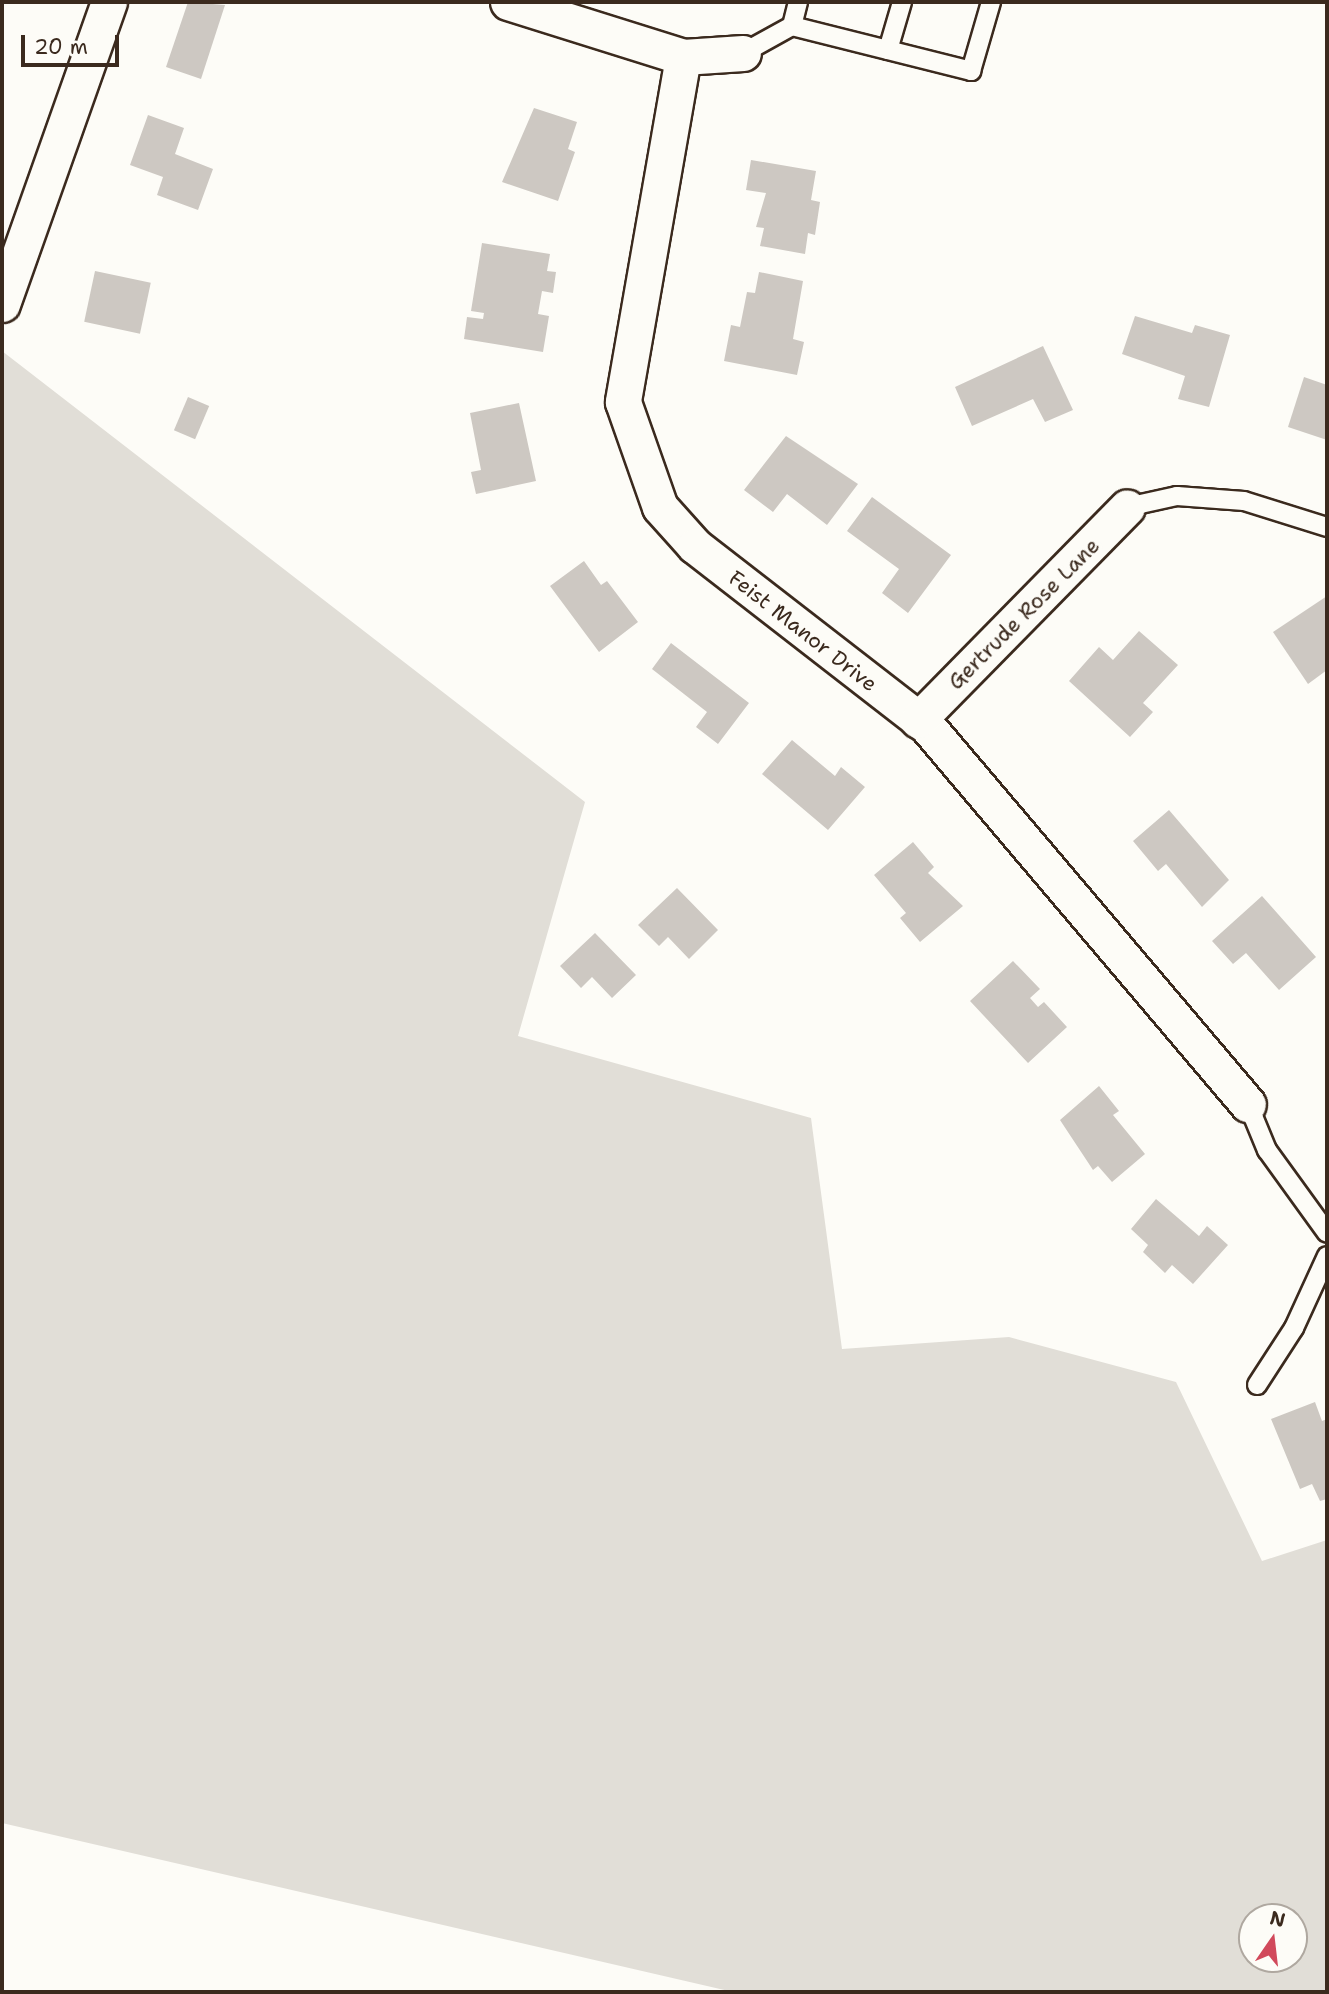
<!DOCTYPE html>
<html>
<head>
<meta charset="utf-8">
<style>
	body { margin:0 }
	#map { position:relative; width:1329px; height:1994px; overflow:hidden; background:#fdfcf7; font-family:"Shantell Sans",sans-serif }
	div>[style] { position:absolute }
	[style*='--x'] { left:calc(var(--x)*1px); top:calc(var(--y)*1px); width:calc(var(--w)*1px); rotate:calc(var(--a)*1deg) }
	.green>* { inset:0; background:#e1ded7 }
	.building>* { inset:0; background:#cdc8c2; transform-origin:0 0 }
	.roads { filter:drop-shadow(2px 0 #3b2a1e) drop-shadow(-2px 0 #3b2a1e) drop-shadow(0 2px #3b2a1e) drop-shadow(0 -2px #3b2a1e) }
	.service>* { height:18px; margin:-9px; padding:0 9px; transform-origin:9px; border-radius:9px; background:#fdfcf7 }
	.minor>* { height:35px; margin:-17.5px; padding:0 17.5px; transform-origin:17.5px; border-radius:17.5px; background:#fdfcf7 }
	span { translate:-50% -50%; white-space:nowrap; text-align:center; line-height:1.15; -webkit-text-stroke:7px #fdfcf7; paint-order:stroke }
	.street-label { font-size:21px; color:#3b2a1e }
	.frame { position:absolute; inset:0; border:4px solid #3b2a1e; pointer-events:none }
	.north { position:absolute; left:1238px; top:1903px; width:70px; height:70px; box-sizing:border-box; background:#fdfcf7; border:2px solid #afa8a0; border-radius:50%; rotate:14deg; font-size:19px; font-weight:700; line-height:28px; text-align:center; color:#3b2a1e }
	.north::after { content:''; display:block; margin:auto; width:24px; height:32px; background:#d1495b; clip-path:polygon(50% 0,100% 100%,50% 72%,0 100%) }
	.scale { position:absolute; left:21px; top:35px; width:98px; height:32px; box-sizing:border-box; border:4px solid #3b2a1e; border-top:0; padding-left:9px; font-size:21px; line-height:24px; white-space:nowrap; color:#3b2a1e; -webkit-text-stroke:5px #fdfcf7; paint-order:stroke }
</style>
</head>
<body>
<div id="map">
	<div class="green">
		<i style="clip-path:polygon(evenodd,2px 351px,585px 802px,518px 1036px,811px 1118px,842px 1349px,1009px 1337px,1176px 1382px,1262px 1561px,1327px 1540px,1327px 1992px,733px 1992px,2px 1823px,2px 351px,1252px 1917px,1294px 1917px,1294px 1959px,1252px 1959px,1252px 1917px)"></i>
	</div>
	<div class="building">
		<i style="clip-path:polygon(188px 2px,225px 5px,201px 79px,166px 67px)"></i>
		<i style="clip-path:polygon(534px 108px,577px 122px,568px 149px,575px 152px,558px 201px,502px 182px)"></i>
		<i style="clip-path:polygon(148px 115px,184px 128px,175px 154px,213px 169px,198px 210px,157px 195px,163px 177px,130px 165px)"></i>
		<i style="clip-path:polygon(751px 160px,816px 171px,811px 200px,820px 202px,815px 235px,808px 233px,805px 254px,760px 246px,764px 228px,756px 227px,766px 193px,746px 190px)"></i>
		<i style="clip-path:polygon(482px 243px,550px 254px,547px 271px,556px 272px,553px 293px,542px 291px,538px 314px,549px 316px,543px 352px,464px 339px,467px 317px,483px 319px,484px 313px,471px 311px)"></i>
		<i style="left:95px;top:271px;width:57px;height:52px;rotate:12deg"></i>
		<i style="clip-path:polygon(759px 272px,803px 281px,793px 339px,804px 342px,797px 375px,724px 361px,731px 325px,740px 327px,747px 292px,755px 293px)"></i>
		<i style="clip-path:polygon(1135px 316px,1192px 333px,1195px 325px,1230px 335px,1209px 407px,1178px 399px,1185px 376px,1122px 354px)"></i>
		<i style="clip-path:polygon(1043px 346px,1073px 410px,1045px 422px,1033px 399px,972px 426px,955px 387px)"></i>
		<i style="clip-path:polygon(1304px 377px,1327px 385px,1327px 440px,1288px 427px)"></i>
		<i style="left:188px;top:397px;width:23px;height:36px;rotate:23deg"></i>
		<i style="clip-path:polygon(519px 403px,536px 481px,476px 494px,471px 472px,481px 470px,470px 413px)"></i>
		<i style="clip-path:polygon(786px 436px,858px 484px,827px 525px,787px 494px,773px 512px,744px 490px)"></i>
		<i style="clip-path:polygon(872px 497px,951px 555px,908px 613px,882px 593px,899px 569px,847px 531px)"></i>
		<i style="clip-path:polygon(584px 561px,601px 585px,607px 581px,638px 622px,599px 652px,550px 586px)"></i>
		<i style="clip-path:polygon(1327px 596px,1327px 670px,1308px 684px,1273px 632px)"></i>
		<i style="clip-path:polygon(1139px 631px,1178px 665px,1143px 703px,1153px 712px,1130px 737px,1069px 681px,1099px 647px,1113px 660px)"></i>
		<i style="clip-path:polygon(671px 643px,749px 703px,718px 744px,696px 727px,707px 712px,652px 669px)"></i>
		<i style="clip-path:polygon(792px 740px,835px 776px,841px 767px,865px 787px,828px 830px,762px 774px)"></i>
		<i style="clip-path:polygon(1169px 810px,1229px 880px,1202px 907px,1166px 864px,1158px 871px,1133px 841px)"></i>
		<i style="clip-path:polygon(913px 842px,934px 867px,928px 873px,963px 906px,920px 942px,900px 918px,906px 913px,874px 875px)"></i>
		<i style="clip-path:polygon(677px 888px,718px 930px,689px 959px,668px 937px,659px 946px,638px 925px)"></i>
		<i style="clip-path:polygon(1262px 896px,1316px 957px,1279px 990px,1246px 953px,1233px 964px,1212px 941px)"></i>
		<i style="clip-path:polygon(595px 933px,636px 975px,612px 998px,592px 977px,581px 988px,560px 966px)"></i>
		<i style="clip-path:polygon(1013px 961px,1040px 989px,1030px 998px,1038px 1007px,1044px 1002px,1067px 1027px,1028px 1063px,970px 1001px)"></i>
		<i style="clip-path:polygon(1099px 1086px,1119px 1111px,1113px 1115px,1145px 1154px,1112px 1182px,1098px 1166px,1093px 1170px,1060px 1120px)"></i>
		<i style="clip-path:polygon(1156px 1199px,1199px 1236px,1207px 1226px,1228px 1245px,1193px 1284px,1172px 1265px,1165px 1273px,1143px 1252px,1148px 1245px,1131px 1229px)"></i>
		<i style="clip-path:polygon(1315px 1402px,1322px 1421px,1327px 1419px,1327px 1499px,1320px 1501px,1312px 1484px,1300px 1489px,1271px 1419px)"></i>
	</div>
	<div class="roads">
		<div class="service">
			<i style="--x:792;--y:26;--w:25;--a:-76"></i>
			<i style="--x:888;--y:50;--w:50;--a:-73.7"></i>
			<i style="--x:743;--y:53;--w:56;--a:-28.9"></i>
			<i style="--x:792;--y:26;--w:185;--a:14.1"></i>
			<i style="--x:971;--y:71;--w:72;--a:-73.8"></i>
			<i style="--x:1127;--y:507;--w:51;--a:-12.4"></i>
			<i style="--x:1177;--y:496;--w:67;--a:4.3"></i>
			<i style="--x:1244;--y:501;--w:87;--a:17.4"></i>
			<i style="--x:1248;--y:1104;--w:50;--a:67.6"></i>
			<i style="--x:1267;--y:1150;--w:102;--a:54.1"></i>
			<i style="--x:1257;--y:1385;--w:68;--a:-57"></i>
			<i style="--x:1294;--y:1328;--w:79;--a:-65.4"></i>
		</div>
		<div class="minor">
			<i style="--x:508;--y:2;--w:183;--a:17.4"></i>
			<i style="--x:683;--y:57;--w:60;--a:-3.8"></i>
			<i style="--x:683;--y:57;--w:350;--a:99.9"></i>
			<i style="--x:623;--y:402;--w:111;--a:70.6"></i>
			<i style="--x:660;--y:507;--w:52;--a:48.1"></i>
			<i style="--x:695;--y:546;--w:294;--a:37.8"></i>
			<i style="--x:927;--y:726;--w:496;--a:49.7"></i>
			<i style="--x:2;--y:304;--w:320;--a:-70.5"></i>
			<i style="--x:918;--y:720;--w:298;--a:-45.5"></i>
		</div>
	</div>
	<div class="street-label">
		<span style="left:1024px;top:614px;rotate:-45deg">Gertrude Rose Lane</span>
		<span style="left:803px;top:631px;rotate:38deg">Feist Manor Drive</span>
	</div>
	<div class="frame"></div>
	<div class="north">N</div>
	<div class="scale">20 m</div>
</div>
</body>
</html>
